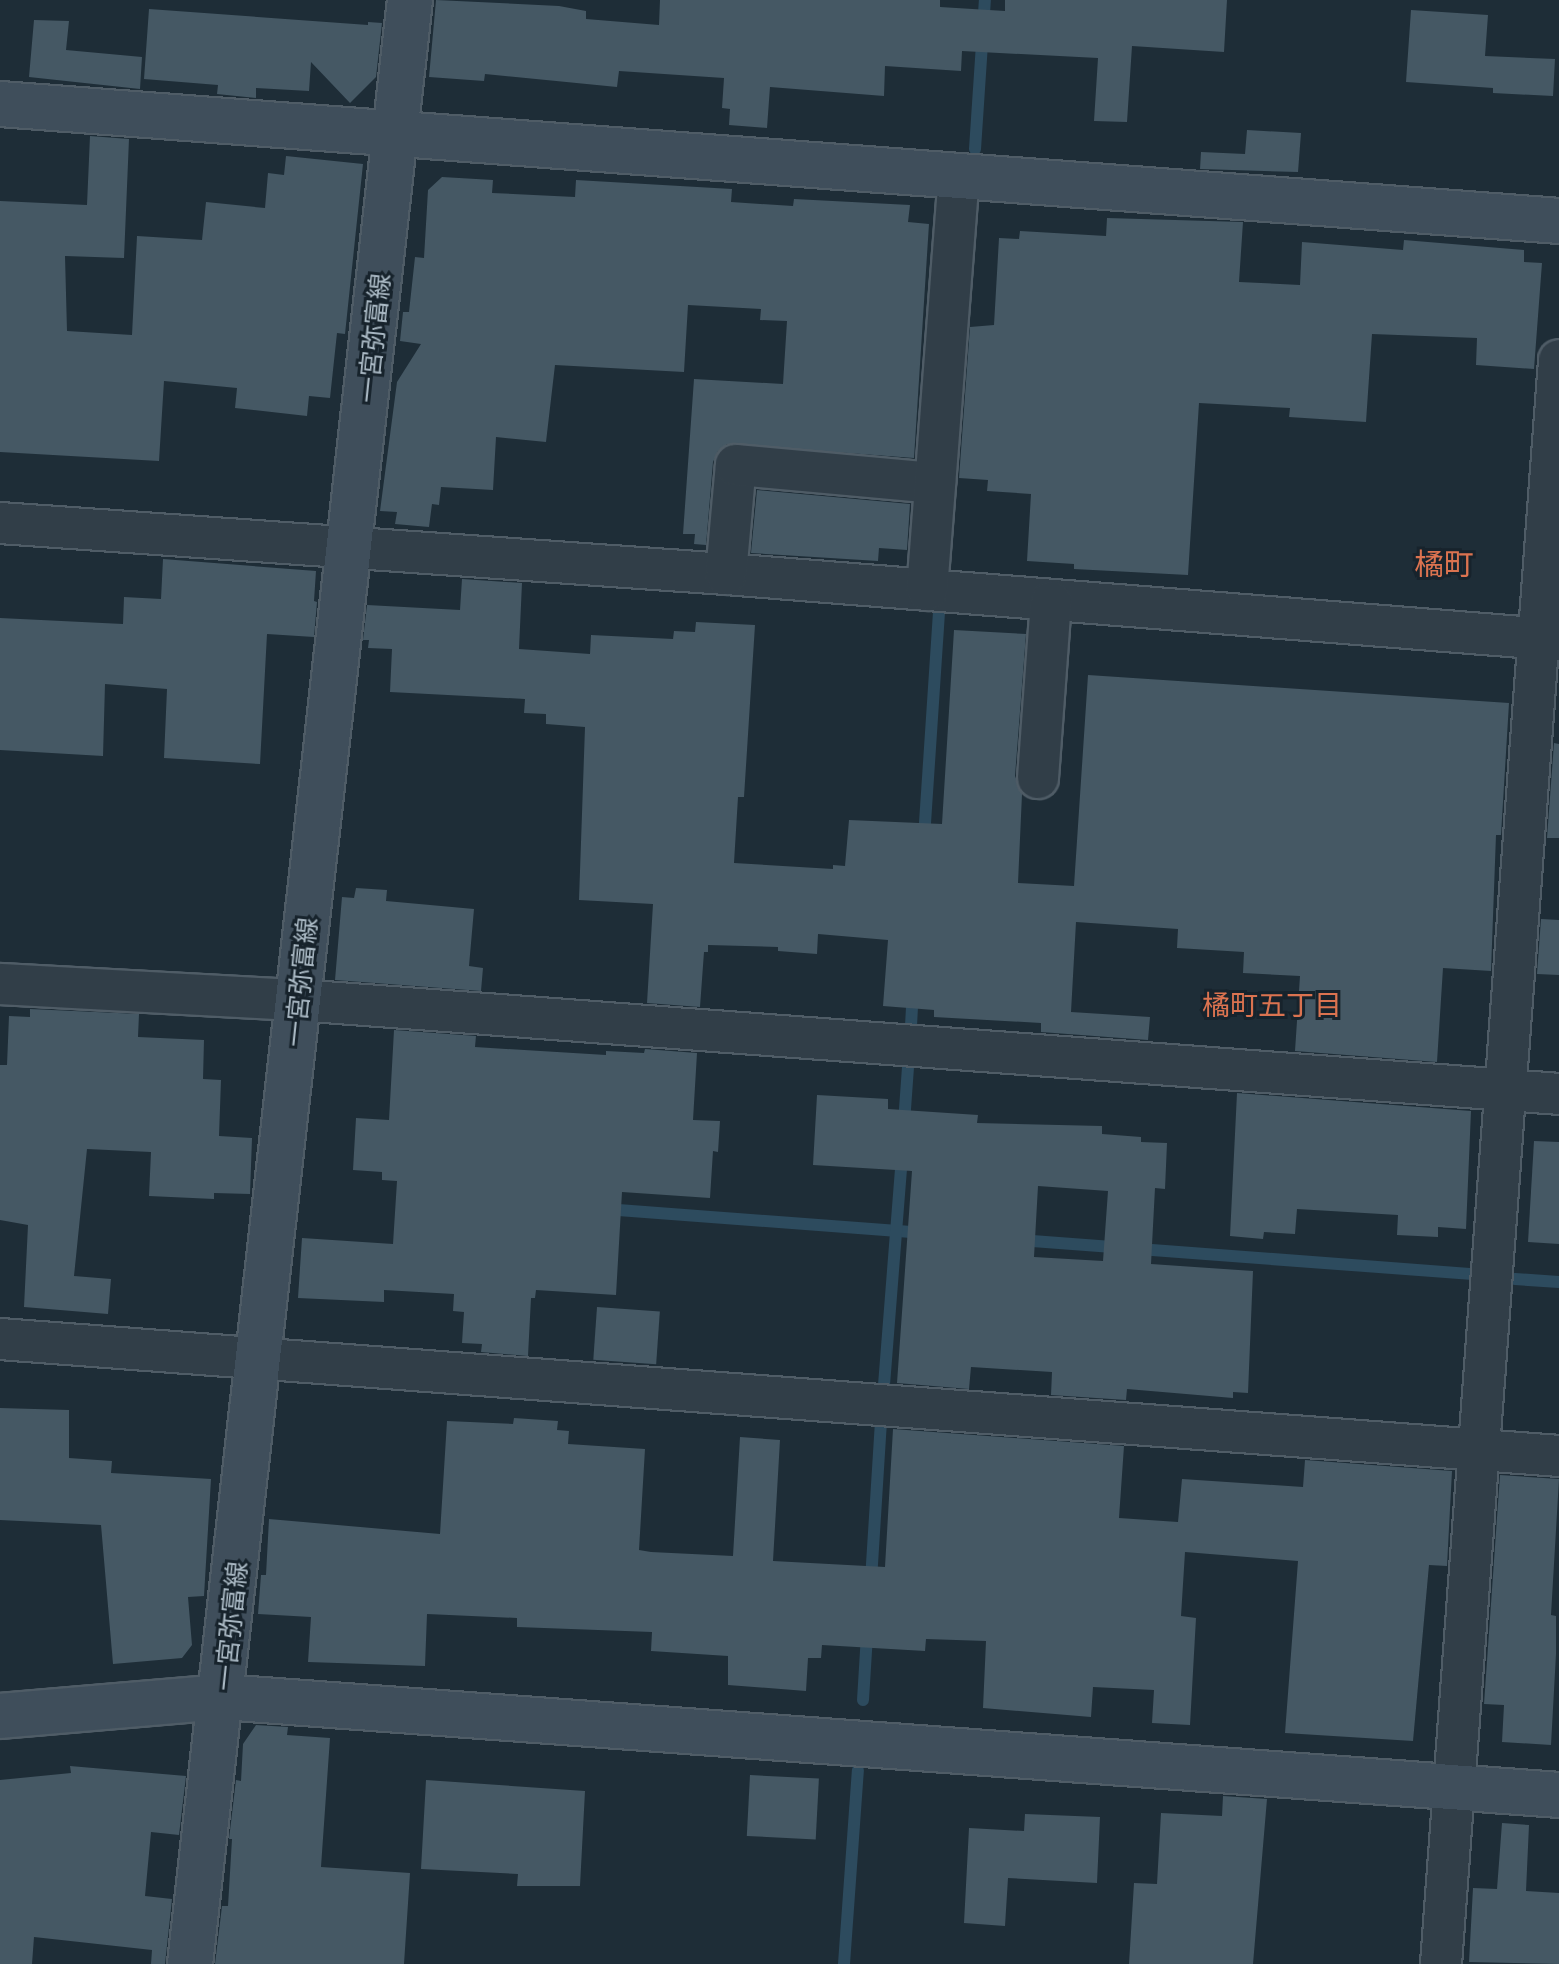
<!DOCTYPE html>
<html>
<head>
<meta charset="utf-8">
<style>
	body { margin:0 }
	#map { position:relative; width:1559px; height:1964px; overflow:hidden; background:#1e2d37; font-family:Barlow,"Noto Sans JP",sans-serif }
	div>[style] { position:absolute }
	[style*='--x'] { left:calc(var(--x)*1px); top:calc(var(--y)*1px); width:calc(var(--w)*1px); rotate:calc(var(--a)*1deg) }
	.stream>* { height:12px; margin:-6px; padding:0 6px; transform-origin:6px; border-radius:6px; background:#2d4b5e }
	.building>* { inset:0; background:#455864; transform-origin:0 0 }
	.roads { filter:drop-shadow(2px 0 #4f5c66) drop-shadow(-2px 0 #4f5c66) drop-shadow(0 2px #4f5c66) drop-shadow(0 -2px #4f5c66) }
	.street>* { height:40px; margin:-20px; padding:0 20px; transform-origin:20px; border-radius:20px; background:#313e48 }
	.secondary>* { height:44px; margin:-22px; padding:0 22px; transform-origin:22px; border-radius:22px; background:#3f4e5b }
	span { translate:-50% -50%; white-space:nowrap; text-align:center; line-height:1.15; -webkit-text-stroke:6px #17232c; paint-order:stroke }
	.street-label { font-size:26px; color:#abbac5 }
	.neighbourhood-label { font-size:28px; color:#db7350 }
	.quarter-label { font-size:30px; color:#db7350 }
</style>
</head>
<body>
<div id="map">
	<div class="stream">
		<i style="--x:975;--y:149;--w:149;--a:-86.2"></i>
		<i style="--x:924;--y:838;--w:225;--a:-86.2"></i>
		<i style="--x:911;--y:1026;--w:34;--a:-87"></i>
		<i style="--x:904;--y:1123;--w:56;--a:-85.9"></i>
		<i style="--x:605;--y:1209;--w:317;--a:4.3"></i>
		<i style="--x:1019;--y:1240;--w:455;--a:4.3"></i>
		<i style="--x:1515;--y:1279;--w:44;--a:3.9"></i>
		<i style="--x:884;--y:1385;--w:229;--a:-85.5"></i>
		<i style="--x:871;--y:1580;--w:157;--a:-86.4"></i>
		<i style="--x:863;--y:1700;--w:66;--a:-86.5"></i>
		<i style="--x:844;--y:1964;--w:194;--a:-85.9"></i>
	</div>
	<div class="building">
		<i style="clip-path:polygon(436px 0,559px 6px,586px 11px,586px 19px,659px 25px,660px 0,940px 0,940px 7px,1005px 11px,1005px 0,1227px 0,1224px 52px,1132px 46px,1127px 122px,1094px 121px,1098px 58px,962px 51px,961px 71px,885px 66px,884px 96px,770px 87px,767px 128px,729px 125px,730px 109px,722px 108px,724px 78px,619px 71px,617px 87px,485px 74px,484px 81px,429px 77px)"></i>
		<i style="clip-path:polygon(149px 9px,368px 25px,368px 22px,382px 23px,376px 77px,350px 103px,311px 62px,309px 91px,256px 88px,256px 98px,217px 94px,218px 85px,144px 79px)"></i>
		<i style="clip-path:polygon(1411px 10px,1488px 15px,1485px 56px,1555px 59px,1553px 96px,1493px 93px,1493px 88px,1406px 82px)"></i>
		<i style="clip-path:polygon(34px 20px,69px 21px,66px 50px,142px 57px,140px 89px,29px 77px)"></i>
		<i style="clip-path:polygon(1247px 130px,1301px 133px,1298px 172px,1200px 169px,1201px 152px,1245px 154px)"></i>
		<i style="clip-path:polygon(90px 136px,129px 139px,124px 258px,65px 256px,67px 331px,132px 335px,137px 236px,202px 240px,206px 202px,265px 208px,268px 173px,284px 175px,286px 156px,363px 164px,345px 334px,337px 333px,330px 398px,309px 396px,307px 416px,235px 408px,237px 388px,164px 381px,159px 461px,0 452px,0 201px,87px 205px)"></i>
		<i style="clip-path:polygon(442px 177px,493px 180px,492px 193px,575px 197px,576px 180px,732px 189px,731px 202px,793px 206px,794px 199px,910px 205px,908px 222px,929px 224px,914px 458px,727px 444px,718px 451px,713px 462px,706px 545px,694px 544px,695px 534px,683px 534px,694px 379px,783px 384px,787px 321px,760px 320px,761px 309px,688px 305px,684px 372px,555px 365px,546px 442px,496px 437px,493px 490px,441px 487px,439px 505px,432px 504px,429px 527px,395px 524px,397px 512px,380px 511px,397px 382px,421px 344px,400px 341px,403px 312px,409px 312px,415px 257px,424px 258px,428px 190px)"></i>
		<i style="clip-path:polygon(1107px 218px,1243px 222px,1239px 282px,1300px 285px,1302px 242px,1403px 250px,1404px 240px,1524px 250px,1524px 262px,1542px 263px,1534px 369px,1476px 365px,1477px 338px,1372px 334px,1366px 422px,1289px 417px,1290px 408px,1199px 403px,1188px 575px,1074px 569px,1074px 564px,1027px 561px,1031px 494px,987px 491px,988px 480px,959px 478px,970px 327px,994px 325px,999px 238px,1019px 239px,1020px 231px,1106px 236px)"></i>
		<i style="clip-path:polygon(757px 490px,910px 504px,907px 550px,879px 548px,878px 561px,751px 553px)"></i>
		<i style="clip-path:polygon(163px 559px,316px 571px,314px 601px,317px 602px,314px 637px,267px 634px,260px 764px,164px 758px,167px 689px,105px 684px,103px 756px,0 750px,0 618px,123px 624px,124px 597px,161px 599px)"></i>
		<i style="clip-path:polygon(462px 579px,522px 583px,519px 649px,590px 654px,591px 635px,673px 639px,674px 631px,695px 632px,696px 622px,755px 625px,744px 797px,738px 797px,734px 863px,833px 869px,833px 865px,845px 866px,849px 820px,942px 824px,954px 630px,1026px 634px,1015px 776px,1022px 794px,1018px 883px,1074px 886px,1088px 675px,1509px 703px,1501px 835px,1496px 835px,1491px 971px,1443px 968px,1437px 1062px,1295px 1051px,1300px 976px,1243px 973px,1244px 952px,1177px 948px,1178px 929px,1076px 922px,1071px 1012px,1150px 1017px,1148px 1040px,1041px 1032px,1041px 1023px,934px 1017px,934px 1010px,883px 1006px,888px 940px,818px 934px,817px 954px,778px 951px,778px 947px,708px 945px,708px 952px,704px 952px,700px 1007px,647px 1003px,653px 904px,579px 900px,585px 727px,546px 724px,546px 714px,524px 713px,525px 699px,390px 692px,392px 649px,368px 648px,369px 640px,363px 640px,367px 605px,460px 610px)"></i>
		<i style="clip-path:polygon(1554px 743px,1559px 744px,1559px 838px,1547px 838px)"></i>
		<i style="clip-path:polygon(356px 888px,387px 890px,386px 901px,474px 909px,469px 966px,483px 968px,481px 991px,335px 980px,342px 897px,354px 898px)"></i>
		<i style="clip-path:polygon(1541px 919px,1559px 920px,1559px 975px,1537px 974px)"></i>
		<i style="clip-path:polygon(30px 1009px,139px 1014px,138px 1037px,204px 1040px,203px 1079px,221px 1080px,219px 1136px,252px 1138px,250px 1194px,214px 1193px,214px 1199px,149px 1196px,151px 1152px,87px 1149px,74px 1276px,111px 1279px,108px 1314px,24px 1307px,28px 1225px,0 1220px,0 1065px,7px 1065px,9px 1016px,30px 1017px)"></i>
		<i style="clip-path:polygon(394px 1030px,476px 1036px,475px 1047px,606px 1055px,606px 1051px,644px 1053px,645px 1049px,697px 1053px,693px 1120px,720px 1121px,718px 1152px,713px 1151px,710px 1198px,622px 1192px,616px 1295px,536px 1290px,535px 1298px,531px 1298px,528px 1356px,481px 1352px,482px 1344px,462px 1343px,464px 1312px,453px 1311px,454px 1294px,384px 1290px,384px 1302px,298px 1298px,302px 1238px,393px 1244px,397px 1181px,382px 1180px,382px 1172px,353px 1170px,356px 1118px,389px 1120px)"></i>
		<i style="clip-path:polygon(1237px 1093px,1471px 1111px,1466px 1229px,1438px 1227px,1438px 1237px,1397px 1235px,1398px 1215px,1297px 1209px,1295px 1234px,1264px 1232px,1263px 1239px,1230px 1236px)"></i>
		<i style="clip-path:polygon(evenodd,817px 1095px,888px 1099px,888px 1109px,978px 1115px,977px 1123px,1102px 1126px,1102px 1134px,1141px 1137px,1141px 1142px,1167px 1143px,1165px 1189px,1155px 1188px,1151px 1264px,1253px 1271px,1248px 1393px,1233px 1392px,1233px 1398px,1127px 1389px,1126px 1400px,1051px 1395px,1052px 1372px,971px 1367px,969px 1389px,897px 1383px,912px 1171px,813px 1165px,817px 1095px,1038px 1186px,1108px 1191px,1103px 1261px,1034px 1257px,1038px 1186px)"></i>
		<i style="clip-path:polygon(1534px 1141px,1559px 1142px,1559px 1244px,1528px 1242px)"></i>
		<i style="left:597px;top:1307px;width:63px;height:53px;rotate:4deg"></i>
		<i style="clip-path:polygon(0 1408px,69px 1410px,69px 1458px,112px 1461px,111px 1473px,211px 1479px,204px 1596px,188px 1597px,192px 1645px,182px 1658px,113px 1664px,101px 1525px,0 1520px)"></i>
		<i style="clip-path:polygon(514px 1418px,558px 1421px,557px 1430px,569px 1431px,568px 1444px,645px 1449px,639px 1550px,651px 1552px,733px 1556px,740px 1437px,780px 1440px,773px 1561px,885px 1567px,893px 1429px,1124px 1446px,1119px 1518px,1178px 1522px,1182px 1479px,1303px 1487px,1305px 1460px,1452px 1471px,1447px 1566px,1429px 1565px,1413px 1741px,1285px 1733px,1298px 1561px,1185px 1552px,1181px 1616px,1196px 1618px,1190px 1725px,1152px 1723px,1154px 1690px,1093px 1687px,1091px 1717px,983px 1708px,986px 1641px,926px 1639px,925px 1651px,822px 1645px,821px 1658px,808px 1658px,806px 1691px,728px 1685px,728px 1656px,651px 1651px,652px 1632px,517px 1627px,517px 1618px,427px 1614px,425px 1666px,308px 1662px,311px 1617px,258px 1614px,261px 1575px,266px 1575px,269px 1519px,440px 1534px,447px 1421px,513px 1424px)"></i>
		<i style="clip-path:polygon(1500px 1475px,1559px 1479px,1551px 1615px,1556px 1616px,1556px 1654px,1551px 1745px,1502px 1742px,1504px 1705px,1484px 1704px)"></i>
		<i style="clip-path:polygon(256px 1725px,288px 1727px,287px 1735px,330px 1738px,321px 1867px,410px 1873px,404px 1964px,215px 1964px,222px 1906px,228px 1906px,232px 1839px,229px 1839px,236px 1780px,241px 1781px,243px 1744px)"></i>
		<i style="clip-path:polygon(70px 1766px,186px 1776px,179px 1835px,151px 1832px,145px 1896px,172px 1899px,165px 1964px,151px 1964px,152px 1950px,34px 1937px,32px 1964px,0 1964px,0 1780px,71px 1773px)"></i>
		<i style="left:750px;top:1775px;width:69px;height:61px;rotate:3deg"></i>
		<i style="clip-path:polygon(426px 1780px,585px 1791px,580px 1886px,517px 1886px,518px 1874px,421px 1869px)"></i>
		<i style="clip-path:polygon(1223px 1796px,1267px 1799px,1253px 1964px,1129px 1964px,1134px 1883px,1157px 1884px,1161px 1813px,1222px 1816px)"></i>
		<i style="clip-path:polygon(1025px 1814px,1100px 1817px,1097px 1883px,1008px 1878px,1005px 1926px,964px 1923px,969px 1828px,1024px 1831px)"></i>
		<i style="clip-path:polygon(1502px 1823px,1529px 1825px,1526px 1891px,1559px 1893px,1559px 1964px,1469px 1962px,1473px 1888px,1497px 1889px)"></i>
	</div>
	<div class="roads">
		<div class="street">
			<i style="--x:0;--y:523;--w:728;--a:4.02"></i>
			<i style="--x:726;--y:574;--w:836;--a:4.53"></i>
			<i style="--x:726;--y:574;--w:109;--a:-84.8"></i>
			<i style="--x:736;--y:465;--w:200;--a:5.2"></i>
			<i style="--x:927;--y:590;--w:415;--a:-85.6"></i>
			<i style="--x:1038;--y:778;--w:177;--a:-85.8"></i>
			<i style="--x:0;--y:984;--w:298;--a:3.1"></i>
			<i style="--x:298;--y:1000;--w:1264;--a:4.26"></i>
			<i style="--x:0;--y:1339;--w:1563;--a:4.29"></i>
			<i style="--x:1441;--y:1964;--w:1608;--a:-85.79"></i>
		</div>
		<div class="secondary">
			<i style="--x:0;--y:104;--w:1563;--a:4.29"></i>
			<i style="--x:0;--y:1716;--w:223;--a:-4.9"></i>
			<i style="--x:222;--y:1697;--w:1341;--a:4.19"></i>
			<i style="--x:190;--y:1964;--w:1976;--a:-83.61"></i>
		</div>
	</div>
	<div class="street-label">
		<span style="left:373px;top:338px;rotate:-84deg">一宮弥富線</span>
		<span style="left:300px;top:982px;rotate:-84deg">一宮弥富線</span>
		<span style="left:230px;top:1626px;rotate:-84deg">一宮弥富線</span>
	</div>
	<div class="neighbourhood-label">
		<span style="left:1272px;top:1004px">橘町五丁目</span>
	</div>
	<div class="quarter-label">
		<span style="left:1444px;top:563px">橘町</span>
	</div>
</div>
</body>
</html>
